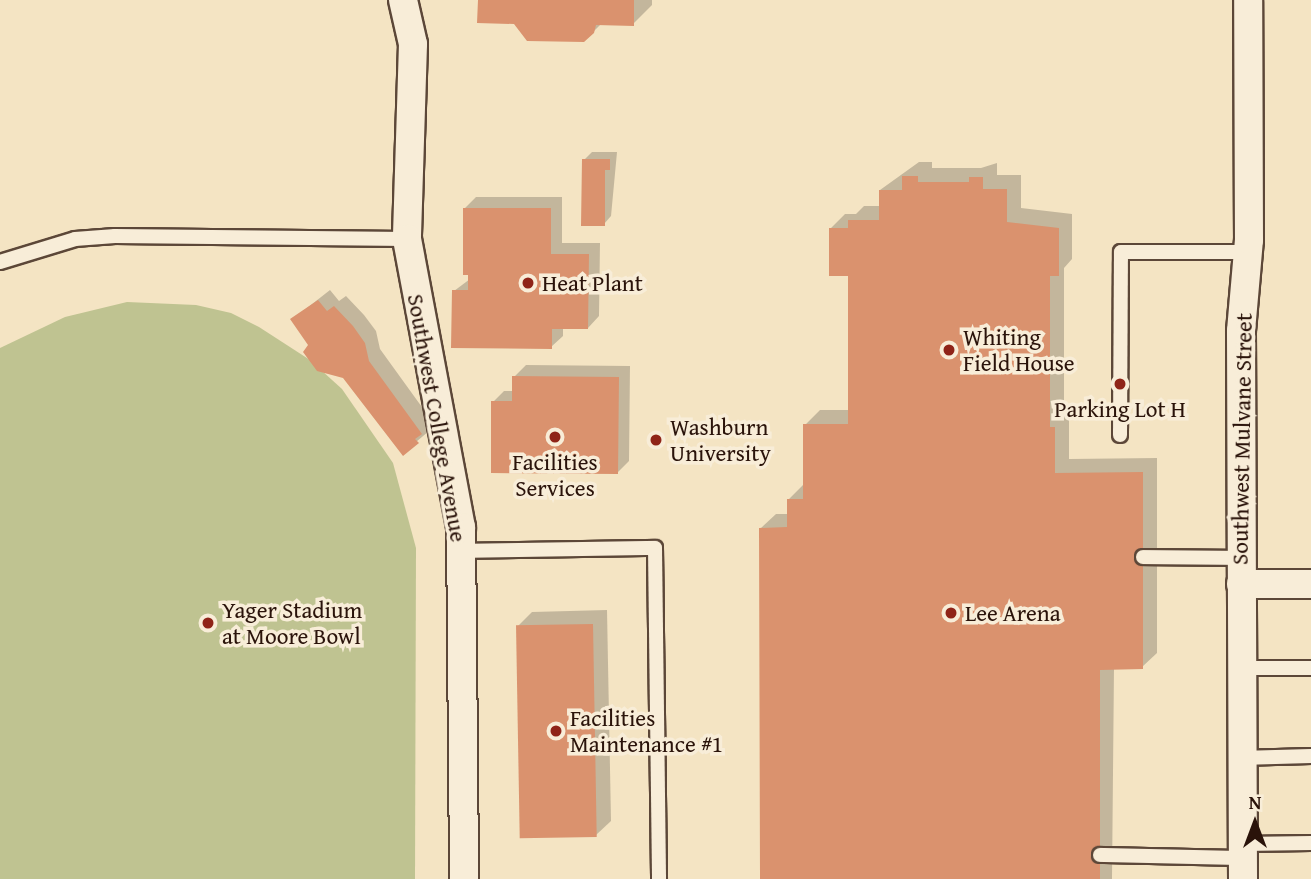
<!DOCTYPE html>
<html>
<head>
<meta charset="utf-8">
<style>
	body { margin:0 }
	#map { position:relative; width:1311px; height:879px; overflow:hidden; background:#f4e4c3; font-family:"Gentium Book Plus",serif }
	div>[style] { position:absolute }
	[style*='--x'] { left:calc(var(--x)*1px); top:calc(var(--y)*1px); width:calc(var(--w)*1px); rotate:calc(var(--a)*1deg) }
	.green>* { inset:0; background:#bfc391 }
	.shadow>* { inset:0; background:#0003 }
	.building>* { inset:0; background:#da926e; transform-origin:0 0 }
	.roads { filter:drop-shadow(2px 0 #5c4738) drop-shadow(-2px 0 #5c4738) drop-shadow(0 2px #5c4738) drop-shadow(0 -2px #5c4738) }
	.service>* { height:14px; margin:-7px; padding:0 7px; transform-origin:7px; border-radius:7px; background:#f8edd8 }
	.minor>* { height:28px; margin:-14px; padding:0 14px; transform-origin:14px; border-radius:14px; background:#f8edd8 }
	.dots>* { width:19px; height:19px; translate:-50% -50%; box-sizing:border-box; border:4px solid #f8edd8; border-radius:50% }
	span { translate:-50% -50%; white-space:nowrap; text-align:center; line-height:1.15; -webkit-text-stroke:7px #f8edd8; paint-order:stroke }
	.poi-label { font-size:23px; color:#2a130a }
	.left { translate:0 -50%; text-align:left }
	.street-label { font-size:23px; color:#2a130a }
	.north { position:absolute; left:1220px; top:788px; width:70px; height:70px; -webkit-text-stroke:5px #f8edd8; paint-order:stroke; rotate:0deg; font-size:19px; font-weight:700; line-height:28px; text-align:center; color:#2a130a }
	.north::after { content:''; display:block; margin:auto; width:24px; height:32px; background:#2a130a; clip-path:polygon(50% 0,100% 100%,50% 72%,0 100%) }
</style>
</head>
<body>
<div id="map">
	<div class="green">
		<i style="clip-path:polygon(127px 302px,196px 305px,231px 313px,259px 327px,310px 360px,342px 389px,393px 463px,416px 548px,415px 879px,0 879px,0 348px,65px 317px)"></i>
	</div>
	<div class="shadow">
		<i style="clip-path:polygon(479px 0,652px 0,652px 5px,633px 24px,602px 23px,593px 32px,515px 22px)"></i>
		<i style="clip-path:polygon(592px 152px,617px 152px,611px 216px,604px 224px,584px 160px)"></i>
		<i style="clip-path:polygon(919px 162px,932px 162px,932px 168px,981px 168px,997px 163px,997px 175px,1021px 175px,1021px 208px,1072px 214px,1072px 259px,1064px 268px,1064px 413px,1069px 413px,1069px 459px,1157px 458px,1157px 653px,1142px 667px,1114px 668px,1112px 879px,761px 879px,761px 528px,776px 514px,789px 514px,789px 499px,803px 485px,805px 425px,820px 410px,849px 410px,849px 275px,830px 229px,845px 214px,856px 214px,864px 206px,880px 206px,880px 190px)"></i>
		<i style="clip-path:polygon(476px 197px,562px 197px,562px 243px,600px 243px,599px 316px,588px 328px,563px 327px,563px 336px,551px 347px,454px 291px,470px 279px,465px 208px)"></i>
		<i style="clip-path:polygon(330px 290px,339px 301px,346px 296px,364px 315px,376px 331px,380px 349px,432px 421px,426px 427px,429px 431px,403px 453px,344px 376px,310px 345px,293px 319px)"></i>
		<i style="clip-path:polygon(526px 365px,630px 366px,629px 461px,617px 473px,493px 402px,504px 391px,514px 391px,514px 377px)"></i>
		<i style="clip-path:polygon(607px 610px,611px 821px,596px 835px,518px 626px,532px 612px)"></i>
	</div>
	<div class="building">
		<i style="clip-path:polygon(478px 0,634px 0,634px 26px,596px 25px,594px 33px,584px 42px,527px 41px,514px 24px,477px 23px)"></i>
		<i style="clip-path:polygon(582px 159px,610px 159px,610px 170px,605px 170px,605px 226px,581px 226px)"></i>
		<i style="clip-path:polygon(902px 176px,918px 176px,918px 182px,969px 182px,969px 177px,983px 177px,983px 189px,1007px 189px,1007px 222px,1059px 228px,1059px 276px,1050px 276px,1050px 427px,1055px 427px,1055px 473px,1143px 472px,1143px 669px,1100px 670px,1100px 879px,760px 879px,759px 528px,787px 527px,787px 499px,803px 499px,803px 424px,848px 424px,848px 276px,829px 276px,829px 228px,848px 228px,848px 220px,879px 220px,879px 190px,902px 190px)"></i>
		<i style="clip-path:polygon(463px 208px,551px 208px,551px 254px,589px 254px,588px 329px,552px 329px,552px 349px,451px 348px,452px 290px,468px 290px,468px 275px,463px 275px)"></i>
		<i style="clip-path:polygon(318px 300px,327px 311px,334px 306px,353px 326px,365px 343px,369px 361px,422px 434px,415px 439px,419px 443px,403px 456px,343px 378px,317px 371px,303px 352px,308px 345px,290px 319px)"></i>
		<i style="clip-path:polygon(512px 376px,619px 377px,618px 474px,491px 473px,491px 401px,512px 401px)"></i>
		<i style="left:593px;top:624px;width:213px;height:77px;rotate:89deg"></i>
	</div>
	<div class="roads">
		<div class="service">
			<i style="--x:0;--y:262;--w:78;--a:-17"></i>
			<i style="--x:75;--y:239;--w:40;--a:-4.3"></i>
			<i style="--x:115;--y:236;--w:292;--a:0.6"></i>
			<i style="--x:1120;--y:435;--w:183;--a:-89.7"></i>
			<i style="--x:1121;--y:252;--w:127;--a:0"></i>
			<i style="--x:462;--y:551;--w:193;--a:-0.9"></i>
			<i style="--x:655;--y:548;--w:331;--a:89.3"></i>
			<i style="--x:1143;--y:557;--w:98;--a:0.6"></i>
			<i style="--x:1241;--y:668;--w:70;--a:0"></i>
			<i style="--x:1240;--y:758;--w:71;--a:-1.6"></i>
			<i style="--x:1243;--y:844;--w:68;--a:-0.8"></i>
			<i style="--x:1100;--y:855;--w:143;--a:1.2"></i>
		</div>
		<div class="minor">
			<i style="--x:403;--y:0;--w:45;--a:77.2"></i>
			<i style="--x:413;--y:44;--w:195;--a:91.8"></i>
			<i style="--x:407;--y:239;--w:293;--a:79.4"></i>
			<i style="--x:461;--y:527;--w:352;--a:89.5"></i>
			<i style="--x:1241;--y:584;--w:70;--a:0"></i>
			<i style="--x:1243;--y:879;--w:548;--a:-90.21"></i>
			<i style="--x:1241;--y:331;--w:91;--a:-85"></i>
			<i style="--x:1249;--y:240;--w:240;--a:-90.2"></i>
		</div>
	</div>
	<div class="dots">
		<i style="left:528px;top:283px;background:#8f2418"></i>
		<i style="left:949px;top:350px;background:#8f2418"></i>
		<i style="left:1120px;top:384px;background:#8f2418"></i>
		<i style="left:555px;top:437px;background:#8f2418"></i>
		<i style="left:656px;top:440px;background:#8f2418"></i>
		<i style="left:951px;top:613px;background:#8f2418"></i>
		<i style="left:208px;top:623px;background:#8f2418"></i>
		<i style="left:556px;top:731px;background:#8f2418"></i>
	</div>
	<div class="poi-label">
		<span class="left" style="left:542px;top:283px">Heat Plant</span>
		<span class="left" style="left:963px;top:350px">Whiting<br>Field House</span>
		<span style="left:1120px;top:409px">Parking Lot H</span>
		<span class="left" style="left:670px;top:440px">Washburn<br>University</span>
		<span style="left:555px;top:475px">Facilities<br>Services</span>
		<span class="left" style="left:222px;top:623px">Yager Stadium<br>at Moore Bowl</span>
		<span class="left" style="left:965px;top:613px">Lee Arena</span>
		<span class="left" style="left:570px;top:731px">Facilities<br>Maintenance #1</span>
	</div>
	<div class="street-label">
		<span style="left:437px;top:418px;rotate:80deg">Southwest College Avenue</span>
		<span style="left:1242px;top:439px;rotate:-89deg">Southwest Mulvane Street</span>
	</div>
	<div class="north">N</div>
</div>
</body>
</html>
